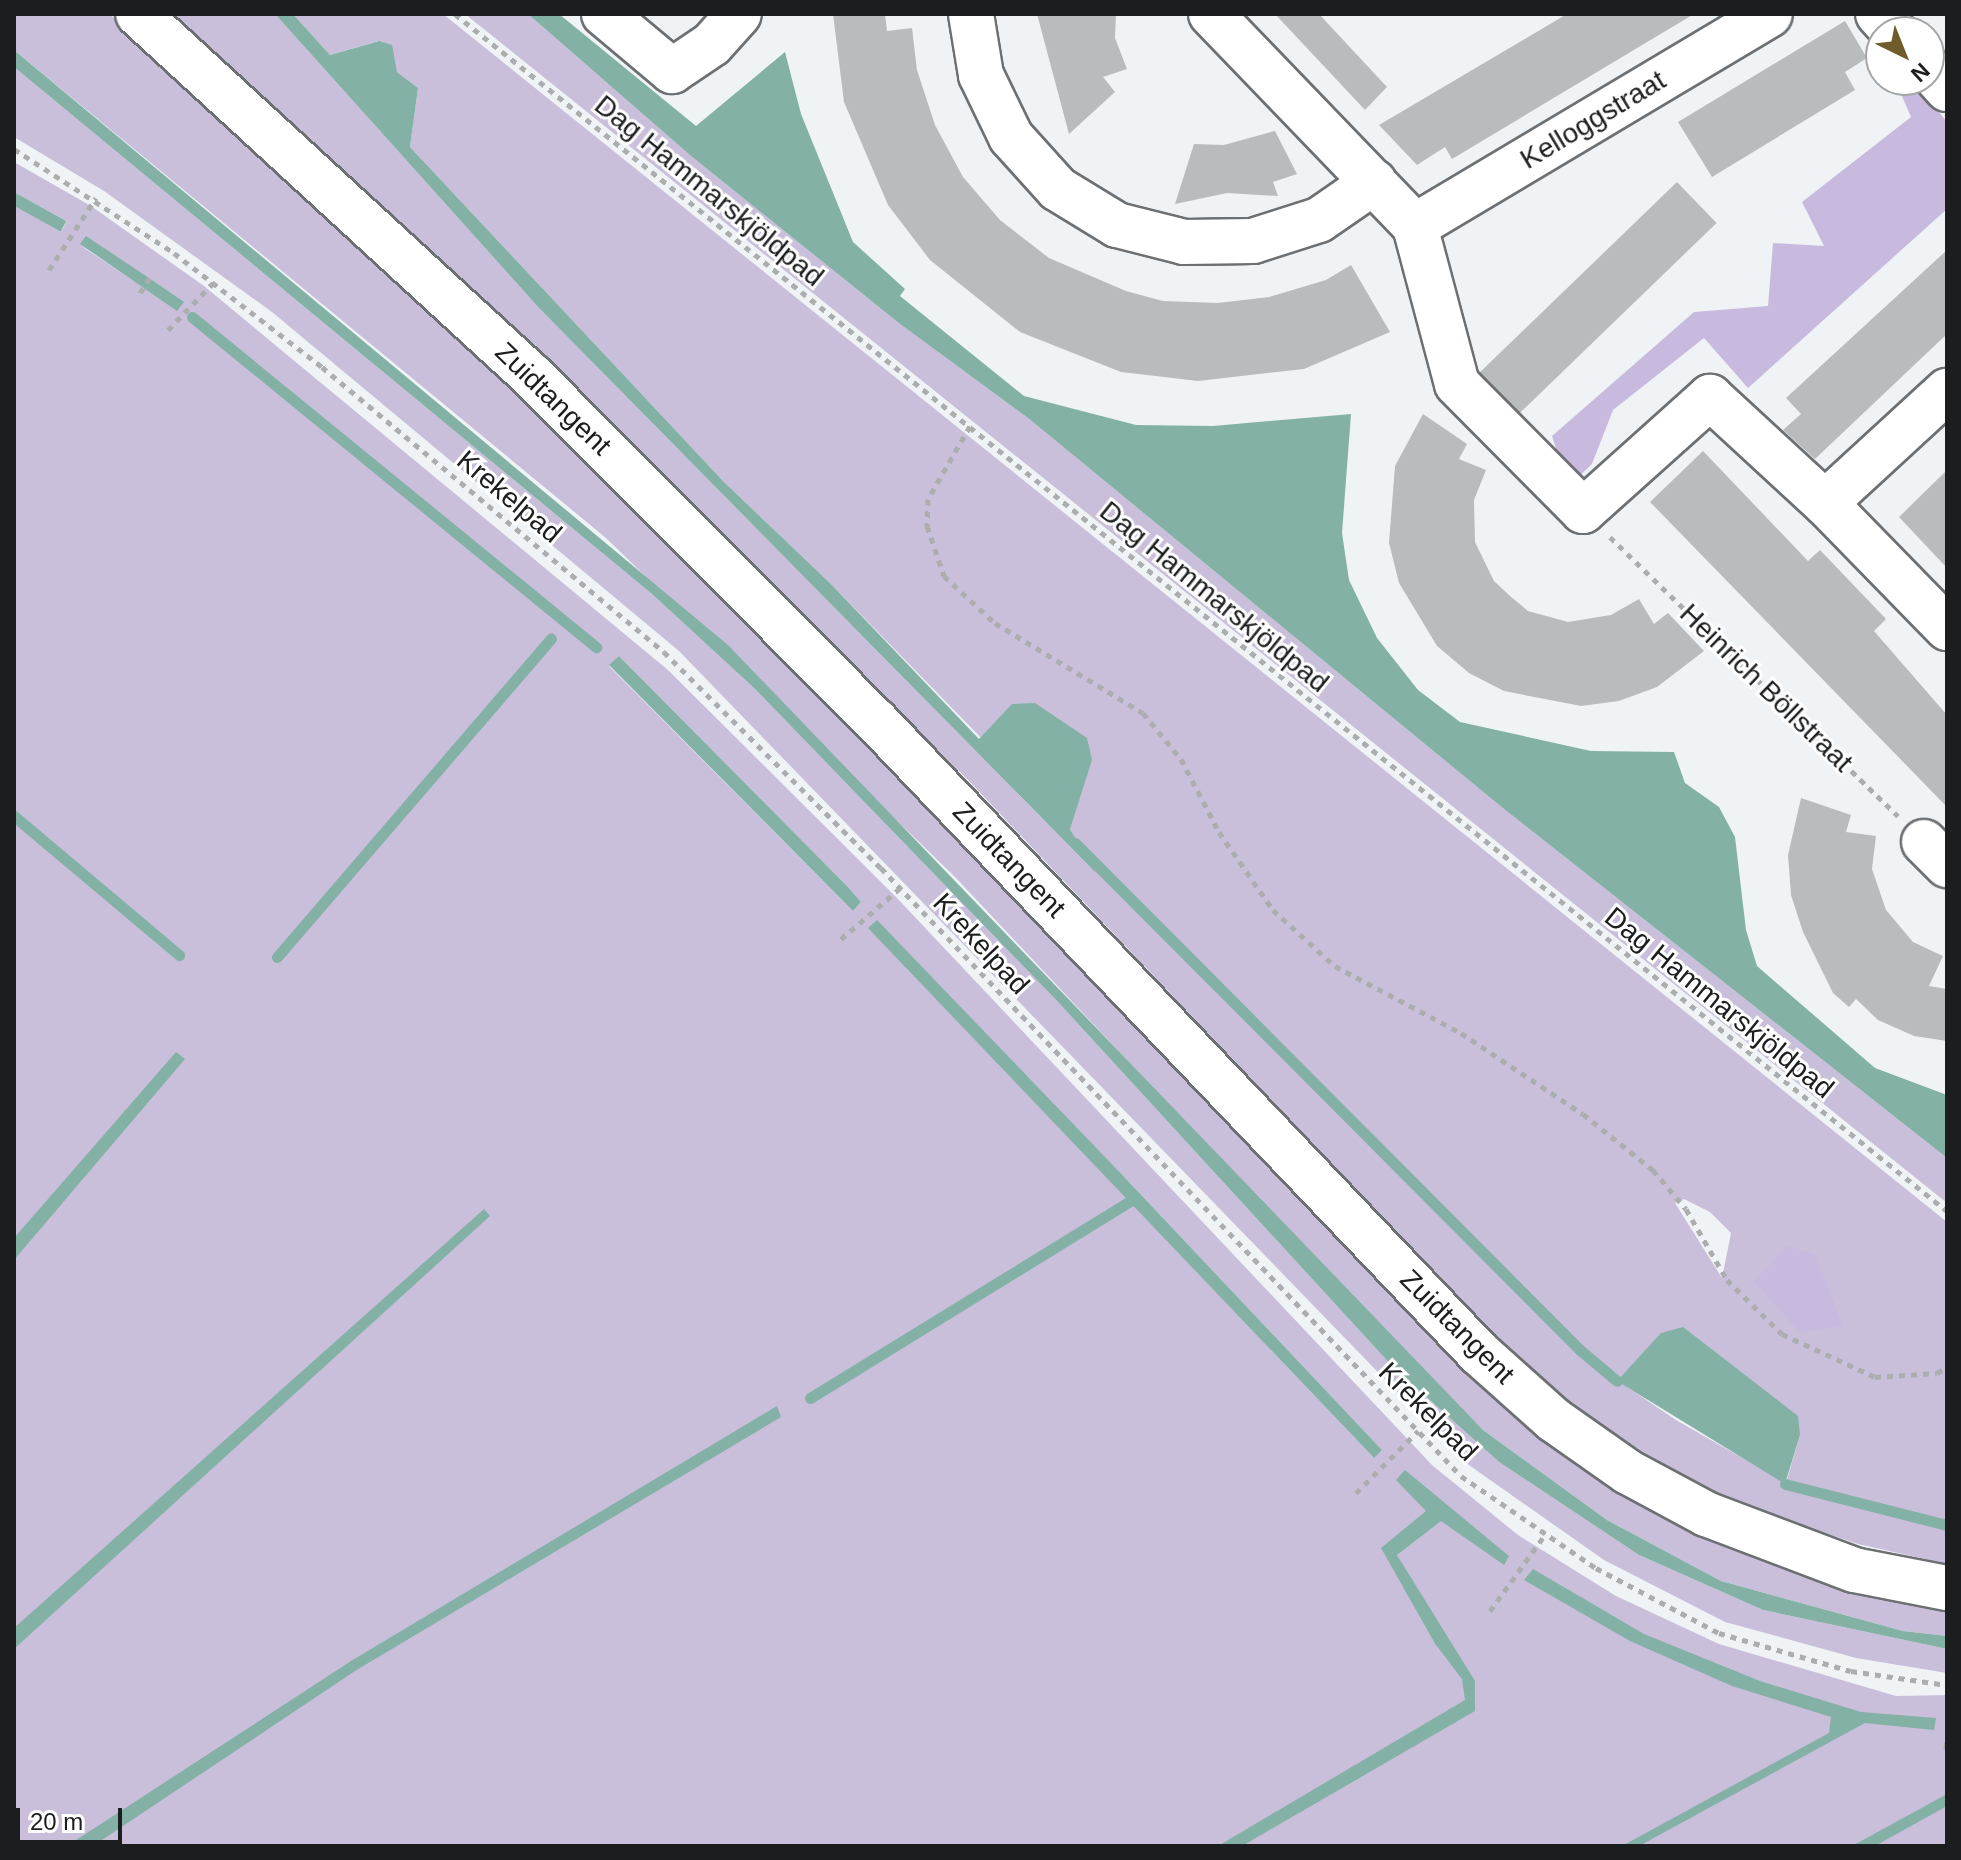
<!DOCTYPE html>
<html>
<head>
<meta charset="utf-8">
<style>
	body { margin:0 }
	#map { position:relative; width:1961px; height:1860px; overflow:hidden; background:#f0f3f6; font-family:Helvetica,sans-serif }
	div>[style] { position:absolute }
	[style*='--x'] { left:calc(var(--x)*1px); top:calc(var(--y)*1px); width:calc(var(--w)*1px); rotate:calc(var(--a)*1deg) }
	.green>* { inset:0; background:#c9bfda }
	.forest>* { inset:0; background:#c8bade }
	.water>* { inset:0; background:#83b1a6; transform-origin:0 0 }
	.stream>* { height:11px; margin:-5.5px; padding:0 5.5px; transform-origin:5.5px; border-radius:5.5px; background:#83b1a6 }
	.building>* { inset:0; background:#b9bcbd; transform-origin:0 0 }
	.path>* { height:5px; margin-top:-2.5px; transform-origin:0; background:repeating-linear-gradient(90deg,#abadaf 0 6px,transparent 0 12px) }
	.roads { filter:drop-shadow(2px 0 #6d7072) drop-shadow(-2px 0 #6d7072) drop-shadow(0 2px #6d7072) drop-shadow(0 -2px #6d7072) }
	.minor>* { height:44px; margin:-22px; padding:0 22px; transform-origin:22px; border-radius:22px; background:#fff }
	span { translate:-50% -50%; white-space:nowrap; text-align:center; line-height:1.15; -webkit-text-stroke:6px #fff; paint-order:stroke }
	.street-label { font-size:28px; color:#1c1d1e }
	.frame { position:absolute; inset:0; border:16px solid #1c1d1e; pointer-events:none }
	.north { position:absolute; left:1865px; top:16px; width:80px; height:80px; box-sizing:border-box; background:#fff; border:2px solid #a4a5a5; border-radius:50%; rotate:137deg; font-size:22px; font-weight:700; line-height:32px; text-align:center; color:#1c1d1e }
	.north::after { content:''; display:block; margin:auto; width:28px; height:36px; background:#705b2a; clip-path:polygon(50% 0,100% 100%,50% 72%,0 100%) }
	.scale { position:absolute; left:16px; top:1808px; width:106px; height:36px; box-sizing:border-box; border:4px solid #1c1d1e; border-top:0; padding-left:10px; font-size:24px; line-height:28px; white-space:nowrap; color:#1c1d1e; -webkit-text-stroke:6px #fff; paint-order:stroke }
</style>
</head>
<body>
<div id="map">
	<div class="green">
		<i style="clip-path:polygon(14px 14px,109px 14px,267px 154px,529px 405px,944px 815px,1538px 1432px,1947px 1606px,1947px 1636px,1903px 1631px,1721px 1581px,1607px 1520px,1483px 1430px,1329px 1275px,956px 878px,606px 538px,14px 50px)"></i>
		<i style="clip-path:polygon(evenodd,170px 14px,275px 14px,539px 308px,1092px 869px,1070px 829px,831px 584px,724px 482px,410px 147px,418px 88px,397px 72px,378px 41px,330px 55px,293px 14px,443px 14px,1947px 1222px,1947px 1564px,1858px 1544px,1733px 1502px,1652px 1458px,1571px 1404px,1495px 1336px,969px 781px,557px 376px,170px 14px,1684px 1199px,1710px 1212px,1731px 1233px,1722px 1278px,1675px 1203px,1684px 1199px,170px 14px,1617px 1380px,1800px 1435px,1786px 1483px,1676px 1420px,1617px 1380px)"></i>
		<i style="clip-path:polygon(465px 14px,528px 14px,691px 156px,900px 324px,1028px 418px,1504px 809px,1947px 1158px,1947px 1203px)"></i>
		<i style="clip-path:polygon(14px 67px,652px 594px,754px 688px,1058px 1002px,1393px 1367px,1499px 1462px,1639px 1555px,1763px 1610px,1947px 1649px,1947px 1673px,1856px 1658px,1725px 1622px,1604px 1560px,1466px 1463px,679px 651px,272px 312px,104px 191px,14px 137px)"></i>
		<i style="clip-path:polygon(evenodd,14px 162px,91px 206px,204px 286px,668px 670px,896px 897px,1432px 1465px,1518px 1535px,1616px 1596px,1719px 1644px,1896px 1696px,1947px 1695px,1947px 1846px,72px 1846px,75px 1842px,14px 1846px,14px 204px,62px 230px,67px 221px,14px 192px,14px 162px,80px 245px,183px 302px,183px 303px,177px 310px,80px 245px,14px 162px,619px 656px,848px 887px,861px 902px,853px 911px,609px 666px,619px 656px,14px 162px,868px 927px,1129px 1182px,1382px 1450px,1373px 1457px,868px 927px,14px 162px,1382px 1549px,1397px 1555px,1458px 1673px,1435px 1644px,1382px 1549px)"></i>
	</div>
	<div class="forest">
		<i style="clip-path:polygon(1895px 80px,1913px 80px,1947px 122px,1947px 209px,1748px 388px,1704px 338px,1613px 410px,1592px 464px,1568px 487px,1552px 436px,1694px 312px,1768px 306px,1773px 243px,1824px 246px,1802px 202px,1911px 117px)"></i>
		<i style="clip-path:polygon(1787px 1246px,1815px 1254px,1843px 1326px,1800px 1333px,1754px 1281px)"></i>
	</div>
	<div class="water">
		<i style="clip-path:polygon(275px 14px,293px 14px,330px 55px,379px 41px,392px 45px,397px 72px,418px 88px,410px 147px,724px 482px,831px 584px,979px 739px,1012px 704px,1035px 703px,1087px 738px,1092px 760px,1070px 829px,1096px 873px,539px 308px)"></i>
		<i style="clip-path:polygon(528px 14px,559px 14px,696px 126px,785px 52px,801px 114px,853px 242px,905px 289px,900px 296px,1024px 396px,1136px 425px,1213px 426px,1351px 414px,1342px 533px,1349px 580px,1377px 638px,1418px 690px,1460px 722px,1591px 751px,1674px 752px,1685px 783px,1719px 807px,1735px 837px,1746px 930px,1757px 966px,1875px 1068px,1947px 1095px,1947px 1158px,1504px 809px,1028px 418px,900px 324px,691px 156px)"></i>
		<i style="clip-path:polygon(14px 50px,728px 645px,1483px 1430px,1607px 1520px,1721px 1581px,1903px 1631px,1947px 1636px,1947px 1649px,1763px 1610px,1639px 1555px,1499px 1462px,1393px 1367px,1058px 1002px,754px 688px,652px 594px,14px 67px)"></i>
		<i style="left:14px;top:192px;width:60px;height:12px;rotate:29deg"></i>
		<i style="clip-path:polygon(86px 236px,146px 276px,184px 302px,177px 311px,80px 244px)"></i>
		<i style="clip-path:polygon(619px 656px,848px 887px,861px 902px,853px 911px,609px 665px)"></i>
		<i style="clip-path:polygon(877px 920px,1129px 1182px,1382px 1450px,1374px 1458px,868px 928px)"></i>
		<i style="clip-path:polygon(176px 1052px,185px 1059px,14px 1260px,14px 1238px)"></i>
		<i style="clip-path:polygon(484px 1209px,490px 1216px,14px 1649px,14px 1628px)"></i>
		<i style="clip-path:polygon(1683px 1327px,1798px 1416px,1800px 1435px,1785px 1484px,1617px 1381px,1661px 1333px)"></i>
		<i style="clip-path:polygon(777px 1406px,781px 1417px,355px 1671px,93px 1846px,67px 1846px,351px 1661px)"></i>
		<i style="clip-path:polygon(1405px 1470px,1509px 1556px,1504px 1565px,1441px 1521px,1397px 1555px,1475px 1681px,1475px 1711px,1242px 1846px,1218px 1846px,1465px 1700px,1462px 1679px,1435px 1644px,1381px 1548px,1426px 1511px,1396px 1480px)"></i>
		<i style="clip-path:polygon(1533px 1569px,1644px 1634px,1760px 1681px,1861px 1712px,1936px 1718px,1934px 1730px,1865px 1723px,1639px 1846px,1622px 1846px,1829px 1733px,1831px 1717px,1732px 1686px,1630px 1641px,1524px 1580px)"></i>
		<i style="clip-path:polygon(1947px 1794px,1947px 1806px,1875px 1846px,1852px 1846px)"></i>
	</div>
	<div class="stream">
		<i style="--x:192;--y:317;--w:522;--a:39.24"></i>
		<i style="--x:14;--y:816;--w:216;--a:40.1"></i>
		<i style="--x:1075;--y:843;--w:716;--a:45.11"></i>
		<i style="--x:1580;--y:1350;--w:48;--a:40"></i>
		<i style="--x:277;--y:957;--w:420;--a:-49.3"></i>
		<i style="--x:810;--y:1398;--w:380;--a:-31.6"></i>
		<i style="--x:1785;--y:1484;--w:167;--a:14.2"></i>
	</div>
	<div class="building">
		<i style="clip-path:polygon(833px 14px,885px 14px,887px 31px,912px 28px,917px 70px,935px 125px,963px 177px,1000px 220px,1049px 258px,1126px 291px,1163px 301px,1218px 303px,1269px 297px,1326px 280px,1351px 265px,1390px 332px,1304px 369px,1198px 381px,1121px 372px,1020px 332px,930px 260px,888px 205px,844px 102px)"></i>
		<i style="clip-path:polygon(1037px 14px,1116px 14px,1115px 38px,1127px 69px,1103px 77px,1115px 92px,1069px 134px)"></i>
		<i style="clip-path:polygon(1275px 14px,1319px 14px,1387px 87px,1365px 110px)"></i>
		<i style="clip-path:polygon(1567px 14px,1694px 14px,1452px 159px,1445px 147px,1417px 165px,1379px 125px)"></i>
		<i style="clip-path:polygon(1845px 21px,1867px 58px,1845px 72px,1855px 90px,1712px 177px,1678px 122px)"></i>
		<i style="clip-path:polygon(1275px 131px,1297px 174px,1273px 182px,1278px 196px,1227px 193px,1175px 204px,1194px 144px,1224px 145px)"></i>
		<i style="left:1677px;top:182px;width:57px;height:274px;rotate:46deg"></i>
		<i style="clip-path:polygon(1947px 250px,1947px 334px,1815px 459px,1783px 430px,1801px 414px,1786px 398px)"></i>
		<i style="clip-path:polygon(1423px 414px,1467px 444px,1459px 459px,1486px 470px,1474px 500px,1475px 542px,1494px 581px,1510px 596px,1528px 611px,1568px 622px,1611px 615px,1639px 599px,1654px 624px,1668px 613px,1704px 651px,1657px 687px,1619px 701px,1581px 706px,1504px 691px,1469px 673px,1437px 646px,1399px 583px,1389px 543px,1395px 466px)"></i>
		<i style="clip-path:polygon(1703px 451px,1808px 561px,1820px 550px,1886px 619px,1874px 631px,1947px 715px,1947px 807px,1650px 502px)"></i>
		<i style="clip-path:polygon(1947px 470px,1947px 568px,1899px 517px)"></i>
		<i style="clip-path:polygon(1801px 798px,1851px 815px,1846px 832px,1876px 836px,1872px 869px,1886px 910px,1913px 942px,1943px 956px,1929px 986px,1947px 989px,1947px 1041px,1914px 1036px,1878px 1020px,1856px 999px,1849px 1007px,1833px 993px,1803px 932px,1791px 895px,1788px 855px)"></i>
	</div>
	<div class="path">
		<i style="--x:455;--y:14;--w:1913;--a:38.74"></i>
		<i style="--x:14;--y:149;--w:191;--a:33"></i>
		<i style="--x:174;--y:253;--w:187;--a:37.6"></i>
		<i style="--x:322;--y:367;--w:445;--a:39.8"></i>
		<i style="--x:664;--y:652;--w:306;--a:44.9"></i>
		<i style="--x:881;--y:868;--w:840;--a:46.35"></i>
		<i style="--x:1461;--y:1476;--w:163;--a:34.3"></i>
		<i style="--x:1596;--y:1568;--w:139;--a:27.9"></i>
		<i style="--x:1719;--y:1633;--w:137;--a:16.1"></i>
		<i style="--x:1851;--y:1671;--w:97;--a:8.3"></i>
		<i style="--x:49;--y:270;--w:86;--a:-56.9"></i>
		<i style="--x:140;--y:293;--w:20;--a:-57"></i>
		<i style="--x:168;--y:330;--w:65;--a:-46.2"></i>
		<i style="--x:970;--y:426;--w:84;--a:119.9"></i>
		<i style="--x:928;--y:499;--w:27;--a:92"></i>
		<i style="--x:927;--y:526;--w:53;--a:71.2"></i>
		<i style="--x:944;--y:576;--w:69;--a:42.7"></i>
		<i style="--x:995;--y:623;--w:173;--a:31.3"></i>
		<i style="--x:1143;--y:713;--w:60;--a:50.4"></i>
		<i style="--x:1181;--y:759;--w:82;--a:62.5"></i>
		<i style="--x:1219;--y:832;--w:95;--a:55.3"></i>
		<i style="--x:1273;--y:910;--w:84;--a:42.1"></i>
		<i style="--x:1335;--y:966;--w:143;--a:28"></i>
		<i style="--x:1461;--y:1033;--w:146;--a:33.6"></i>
		<i style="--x:1583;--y:1114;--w:90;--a:38.7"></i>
		<i style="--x:1653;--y:1170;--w:51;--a:49.8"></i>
		<i style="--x:1686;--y:1209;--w:82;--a:60"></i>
		<i style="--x:1727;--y:1280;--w:77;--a:44.5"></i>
		<i style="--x:1782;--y:1334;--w:102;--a:24.8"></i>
		<i style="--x:1875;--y:1377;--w:62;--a:-3.7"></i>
		<i style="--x:1937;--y:1373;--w:12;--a:-31"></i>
		<i style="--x:1610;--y:537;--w:401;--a:44.1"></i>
		<i style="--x:841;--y:939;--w:78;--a:-40.8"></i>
		<i style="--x:1356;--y:1493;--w:88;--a:-45"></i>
		<i style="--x:1490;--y:1611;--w:92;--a:-54.2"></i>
		<i style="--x:1946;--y:1749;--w:12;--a:-85"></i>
	</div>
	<div class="roads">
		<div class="minor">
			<i style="--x:138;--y:14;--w:535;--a:42.58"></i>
			<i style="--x:532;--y:376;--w:487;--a:45.1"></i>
			<i style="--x:876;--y:721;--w:874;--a:46.35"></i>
			<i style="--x:1479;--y:1353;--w:101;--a:41.8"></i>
			<i style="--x:1554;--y:1420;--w:90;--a:35.1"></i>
			<i style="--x:1628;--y:1472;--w:89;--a:28.3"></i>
			<i style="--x:1706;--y:1514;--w:158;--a:20.7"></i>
			<i style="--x:1854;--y:1570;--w:95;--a:11"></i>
			<i style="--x:604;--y:14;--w:89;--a:40"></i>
			<i style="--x:672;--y:71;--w:48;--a:-34"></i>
			<i style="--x:712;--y:44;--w:40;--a:-48"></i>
			<i style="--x:971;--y:14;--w:62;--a:80.7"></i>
			<i style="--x:981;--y:75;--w:69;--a:64.2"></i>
			<i style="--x:1011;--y:137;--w:70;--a:47.9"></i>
			<i style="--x:1058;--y:189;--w:69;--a:31.4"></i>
			<i style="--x:1117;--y:225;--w:69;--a:14.2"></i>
			<i style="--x:1184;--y:242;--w:69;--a:-0.8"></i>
			<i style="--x:1253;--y:241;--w:69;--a:-17.7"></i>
			<i style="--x:1319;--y:220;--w:67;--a:-34.6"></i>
			<i style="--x:1211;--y:14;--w:294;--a:46.1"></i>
			<i style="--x:1415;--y:226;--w:163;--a:75.1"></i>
			<i style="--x:1457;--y:384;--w:179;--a:45.2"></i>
			<i style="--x:1583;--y:511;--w:171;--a:-41.9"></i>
			<i style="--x:1710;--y:397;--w:156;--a:42.7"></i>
			<i style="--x:1825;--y:503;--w:175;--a:45.7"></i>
			<i style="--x:1878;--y:14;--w:24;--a:48"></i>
			<i style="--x:1929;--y:69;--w:27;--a:48"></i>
			<i style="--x:1415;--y:226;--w:413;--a:-30.8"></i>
			<i style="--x:1825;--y:503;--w:166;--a:-42.6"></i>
			<i style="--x:1924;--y:842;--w:33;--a:45"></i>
		</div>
	</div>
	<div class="street-label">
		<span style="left:1593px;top:120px;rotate:-31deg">Kelloggstraat</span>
		<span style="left:709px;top:191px;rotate:39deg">Dag Hammarskjöldpad</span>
		<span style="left:553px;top:399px;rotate:44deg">Zuidtangent</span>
		<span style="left:509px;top:497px;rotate:40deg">Krekelpad</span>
		<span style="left:1214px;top:597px;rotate:39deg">Dag Hammarskjöldpad</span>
		<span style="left:1766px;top:688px;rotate:44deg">Heinrich Böllstraat</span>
		<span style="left:1009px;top:860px;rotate:46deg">Zuidtangent</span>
		<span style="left:981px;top:944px;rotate:47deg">Krekelpad</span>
		<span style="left:1719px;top:1003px;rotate:39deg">Dag Hammarskjöldpad</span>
		<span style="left:1457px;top:1327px;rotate:45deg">Zuidtangent</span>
		<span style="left:1428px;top:1412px;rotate:45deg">Krekelpad</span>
	</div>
	<div class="frame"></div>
	<div class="north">N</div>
	<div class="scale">20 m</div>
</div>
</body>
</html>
